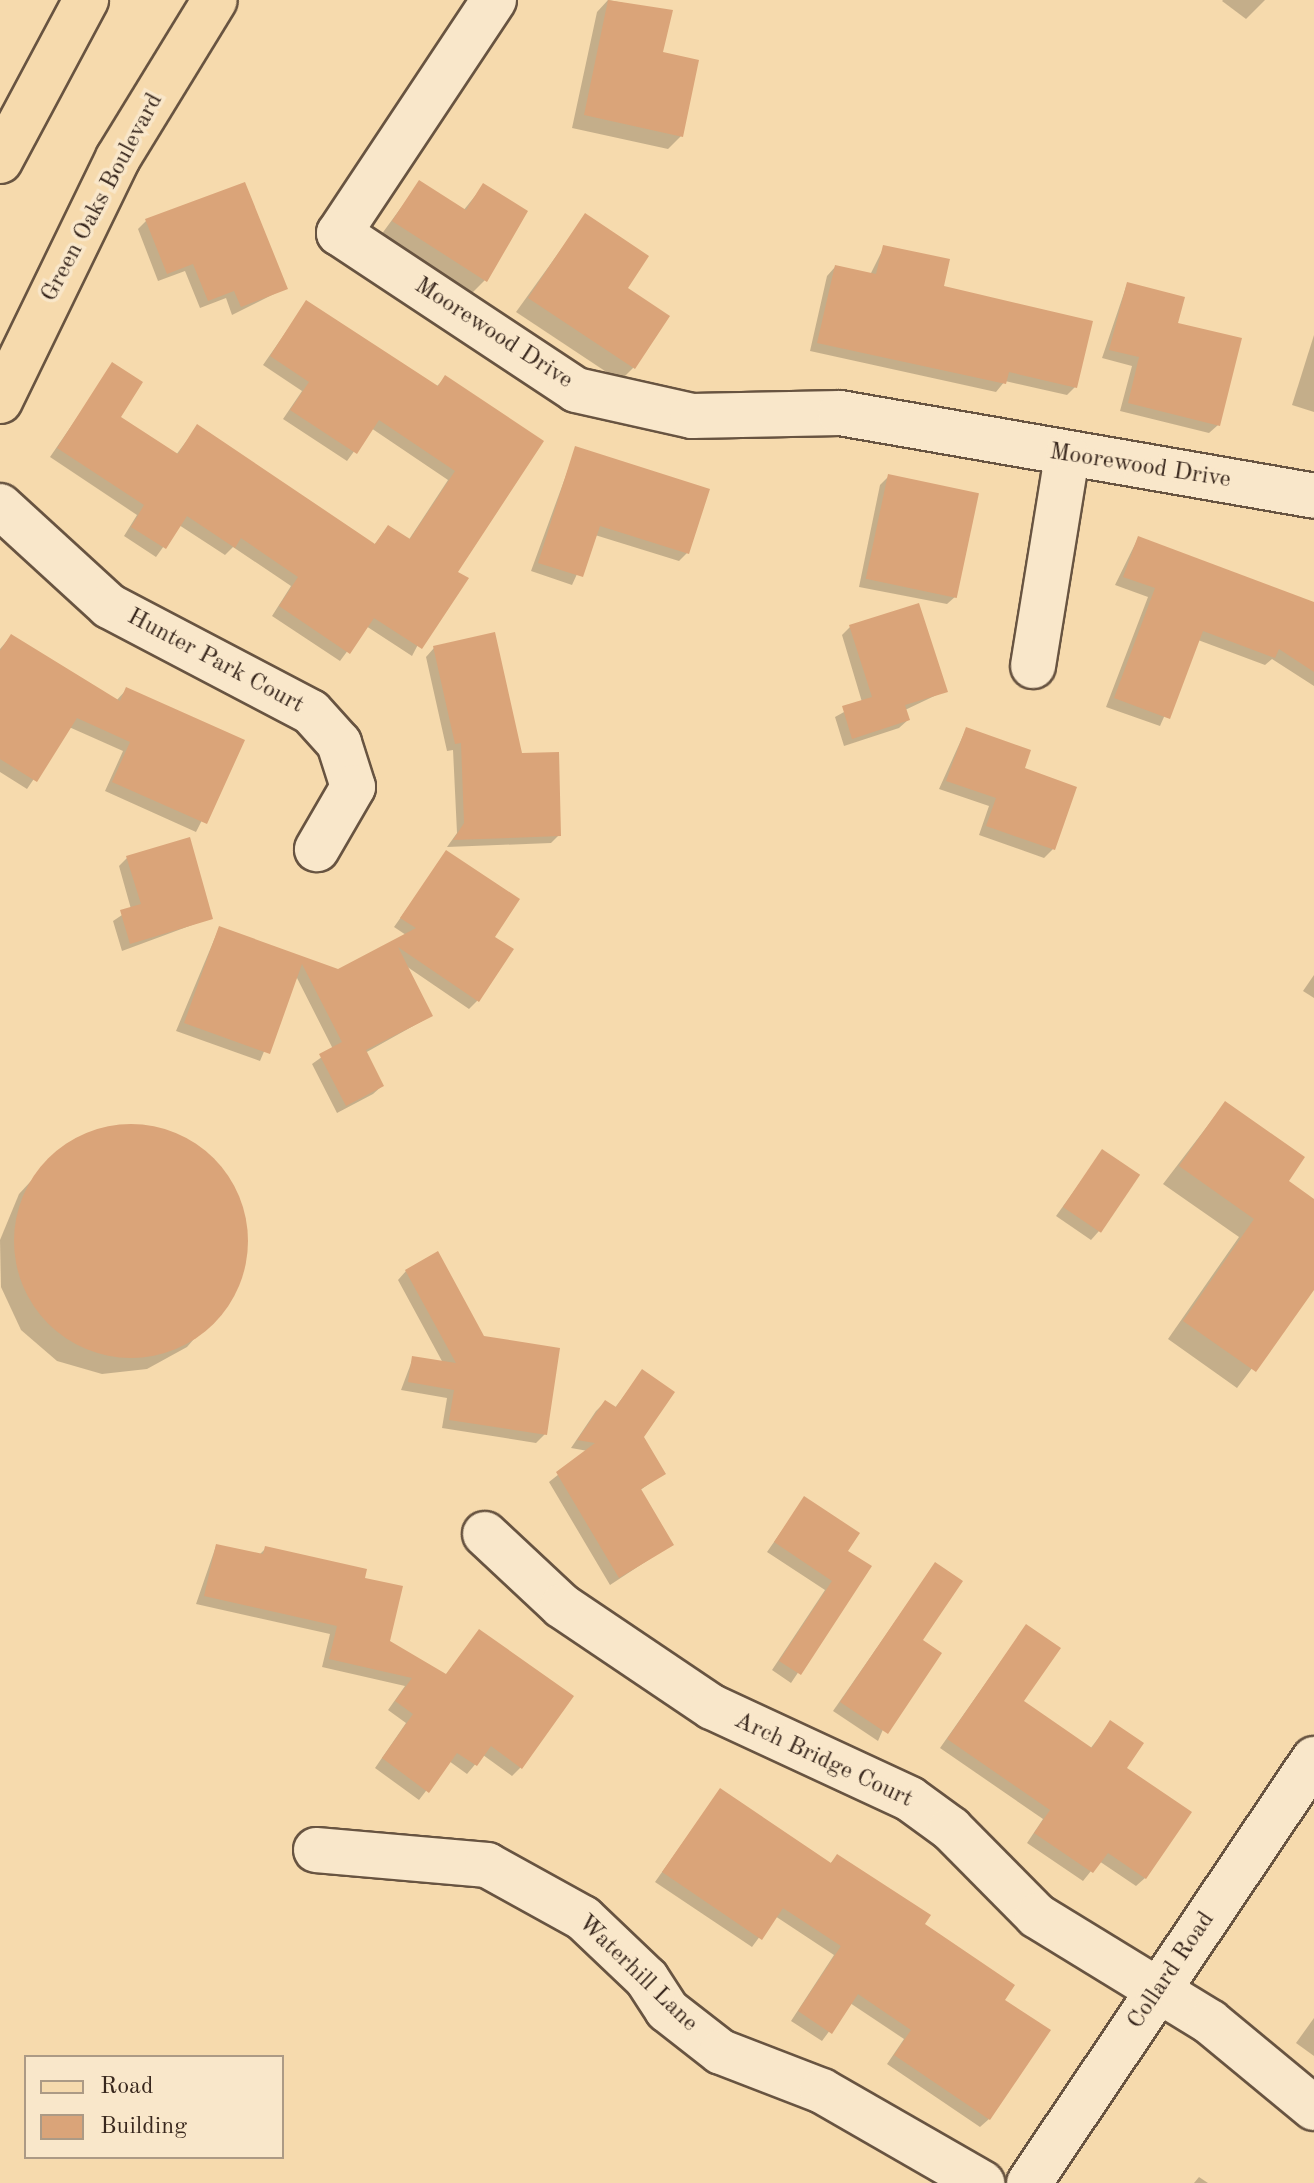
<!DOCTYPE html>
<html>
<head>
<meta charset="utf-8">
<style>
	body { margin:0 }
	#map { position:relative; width:1314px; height:2183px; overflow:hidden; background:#f6daad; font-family:"Old Standard TT",serif }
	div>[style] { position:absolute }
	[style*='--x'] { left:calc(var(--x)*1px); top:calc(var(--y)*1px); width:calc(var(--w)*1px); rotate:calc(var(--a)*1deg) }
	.shadow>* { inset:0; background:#0003 }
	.building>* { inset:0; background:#daa479; transform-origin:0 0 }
	.round { border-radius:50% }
	.roads { filter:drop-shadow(2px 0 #685441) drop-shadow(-2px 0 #685441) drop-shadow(0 2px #685441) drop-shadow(0 -2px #685441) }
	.minor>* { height:44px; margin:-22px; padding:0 22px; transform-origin:22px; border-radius:22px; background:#f9e7ca }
	.major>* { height:44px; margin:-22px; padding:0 22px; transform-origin:22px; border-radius:22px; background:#f6daad }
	span { translate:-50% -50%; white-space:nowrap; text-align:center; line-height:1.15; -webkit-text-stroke:7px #f9e7ca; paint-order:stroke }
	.street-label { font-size:24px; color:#38271d }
	.legend { position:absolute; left:24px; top:2055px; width:260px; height:104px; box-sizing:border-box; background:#f9e7ca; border:2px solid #ac9a85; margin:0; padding:10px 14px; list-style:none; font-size:24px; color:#38271d }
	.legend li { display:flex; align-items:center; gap:16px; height:40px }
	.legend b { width:40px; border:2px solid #ac9a85 }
</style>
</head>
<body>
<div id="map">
	<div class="shadow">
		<i style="clip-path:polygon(608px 0,670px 12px,660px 54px,681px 136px,668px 149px,572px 128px,597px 12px)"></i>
		<i style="clip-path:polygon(1265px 0,1246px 19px,1222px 1px,1223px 0)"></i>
		<i style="clip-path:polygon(419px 183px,463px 211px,483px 186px,485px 280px,472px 293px,381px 235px)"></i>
		<i style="clip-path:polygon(585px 216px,625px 288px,633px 368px,620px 381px,516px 312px)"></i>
		<i style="clip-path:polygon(146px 221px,286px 288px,232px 315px,226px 298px,200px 308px,185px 271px,158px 281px,138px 229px)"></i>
		<i style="clip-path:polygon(884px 247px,942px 288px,1075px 387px,1067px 395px,1005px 381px,996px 392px,810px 351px,827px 276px,835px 267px,870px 275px)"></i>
		<i style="clip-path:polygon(1127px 284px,1176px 324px,1218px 425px,1209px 433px,1120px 411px,1132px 366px,1102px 358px)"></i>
		<i style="clip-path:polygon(306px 303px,436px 387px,446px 377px,542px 442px,456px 572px,412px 656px,366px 626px,340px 661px,272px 616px,291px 586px,233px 547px,225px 555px,179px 525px,156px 557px,124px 536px,137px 515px,50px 457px,113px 365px,118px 418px,176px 455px,197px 427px,374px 545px,388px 527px,408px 541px,448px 480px,371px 428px,347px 461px,283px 419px,302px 391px,263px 365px)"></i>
		<i style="clip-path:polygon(1314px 335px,1314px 412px,1292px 405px)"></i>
		<i style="clip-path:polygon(576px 448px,687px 553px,679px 561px,595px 535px,572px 585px,531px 571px)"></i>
		<i style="clip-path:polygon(888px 477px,956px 596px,947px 604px,859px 587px,880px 485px)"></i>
		<i style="clip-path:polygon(1138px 538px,1314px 604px,1314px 686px,1272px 659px,1265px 665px,1198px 640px,1160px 726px,1106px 707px,1148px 597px,1115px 585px)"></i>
		<i style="clip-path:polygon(850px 627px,945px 691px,905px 710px,908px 720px,899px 728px,844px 746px,835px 717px,862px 702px,842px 635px)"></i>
		<i style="clip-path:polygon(11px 636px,116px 701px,126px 690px,242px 741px,196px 832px,105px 791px,123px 751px,69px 727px,27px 789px,0 772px,0 649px)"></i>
		<i style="clip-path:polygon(434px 648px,520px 755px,559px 835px,551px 843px,447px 847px,457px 833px,453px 750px,447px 751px,426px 657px)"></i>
		<i style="clip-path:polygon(966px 729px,1022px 769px,1053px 849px,1044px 858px,979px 835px,989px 806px,939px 789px)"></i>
		<i style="clip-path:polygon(447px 852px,493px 938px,477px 1001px,469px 1009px,406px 966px,431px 1016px,365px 1053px,382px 1086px,373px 1094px,337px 1113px,312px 1064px,333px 1049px,296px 976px,260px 1061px,176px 1031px,219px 928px,338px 971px,406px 935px,394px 927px)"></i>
		<i style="clip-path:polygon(127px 858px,211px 918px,122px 951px,113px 921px,131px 909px,119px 866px)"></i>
		<i style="clip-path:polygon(1314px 975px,1314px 998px,1303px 991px)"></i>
		<i style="clip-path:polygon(1225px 1103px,1286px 1182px,1314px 1202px,1314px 1286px,1237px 1388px,1168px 1339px,1239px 1237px,1163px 1184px)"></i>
		<i style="clip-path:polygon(148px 1127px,195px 1145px,240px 1204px,246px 1249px,234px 1293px,187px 1347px,147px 1369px,102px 1374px,57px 1361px,21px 1330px,1px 1287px,0 1240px,19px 1194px,54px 1156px,98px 1131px)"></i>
		<i style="clip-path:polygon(1102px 1152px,1099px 1231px,1091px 1240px,1056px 1216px)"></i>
		<i style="clip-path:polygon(406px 1271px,483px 1338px,545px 1434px,536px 1443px,442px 1428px,447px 1398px,401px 1390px,413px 1358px,443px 1363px,398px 1280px)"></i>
		<i style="clip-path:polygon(642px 1372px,642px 1437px,664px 1473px,639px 1491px,671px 1545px,610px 1585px,549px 1482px,588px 1451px,571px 1448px,596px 1411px,605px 1402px,614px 1409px)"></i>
		<i style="clip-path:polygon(804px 1499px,845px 1552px,869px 1567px,791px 1683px,772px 1670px,825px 1590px,767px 1552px)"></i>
		<i style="clip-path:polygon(216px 1546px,259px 1555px,266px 1548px,363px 1579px,388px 1642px,445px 1676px,479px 1631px,521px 1767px,512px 1776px,483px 1755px,467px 1774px,449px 1761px,419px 1800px,375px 1768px,406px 1723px,388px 1710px,405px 1686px,322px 1667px,330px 1634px,196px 1604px)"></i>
		<i style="clip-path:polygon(935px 1564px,921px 1641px,878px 1741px,833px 1711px)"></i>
		<i style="clip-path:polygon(1026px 1626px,1021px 1702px,1090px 1749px,1110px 1723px,1145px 1878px,1136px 1886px,1099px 1861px,1083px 1881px,1027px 1843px,1043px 1819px,940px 1748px)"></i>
		<i style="clip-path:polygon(720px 1790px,829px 1865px,837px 1856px,1003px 2000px,989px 2119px,980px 2127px,887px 2064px,904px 2039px,850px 2003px,822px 2041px,791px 2021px,834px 1955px,775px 1916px,752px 1947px,655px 1882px)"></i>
		<i style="clip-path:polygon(1314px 2018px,1314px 2056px,1296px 2043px)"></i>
		<i style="clip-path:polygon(1199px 2177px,1208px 2183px,1194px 2183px)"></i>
	</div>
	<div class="building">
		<i style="clip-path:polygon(608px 0,673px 10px,663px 52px,699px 60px,683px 137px,584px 115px)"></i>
		<i style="clip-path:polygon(419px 180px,466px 210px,483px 183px,528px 211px,487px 282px,392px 221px)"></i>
		<i style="clip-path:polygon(245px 182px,288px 289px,241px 307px,234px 291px,208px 301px,193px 264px,167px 274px,145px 219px)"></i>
		<i style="clip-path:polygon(585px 213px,649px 256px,628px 288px,670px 316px,635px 369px,528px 298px)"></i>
		<i style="clip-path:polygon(883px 245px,950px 259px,944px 286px,1093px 321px,1077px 388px,1009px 372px,1006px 384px,817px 343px,835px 265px,876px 274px)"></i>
		<i style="clip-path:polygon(1127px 282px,1185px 297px,1178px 323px,1242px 338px,1220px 426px,1128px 403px,1139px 357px,1109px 350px)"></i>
		<i style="clip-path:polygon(306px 300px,438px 386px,445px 375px,544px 441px,458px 572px,469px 578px,422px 649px,374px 618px,350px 654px,279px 606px,298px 577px,241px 538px,235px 548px,187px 516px,166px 549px,131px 527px,144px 505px,57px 448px,112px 362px,143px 382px,121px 417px,178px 454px,197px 424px,375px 544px,388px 525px,410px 539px,455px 471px,379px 420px,357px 454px,290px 410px,309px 382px,270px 356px)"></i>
		<i style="clip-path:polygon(575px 446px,710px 489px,689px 554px,600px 526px,583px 577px,538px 563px)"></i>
		<i style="left:888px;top:474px;width:93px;height:107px;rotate:12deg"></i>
		<i style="clip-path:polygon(1138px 536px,1314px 602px,1314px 672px,1279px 649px,1275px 658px,1203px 631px,1170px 719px,1114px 698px,1155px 588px,1123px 577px)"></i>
		<i style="clip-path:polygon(919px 603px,948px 692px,905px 705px,910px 720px,852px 739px,842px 706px,872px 697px,849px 625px)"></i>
		<i style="clip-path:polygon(495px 632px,522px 753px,559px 752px,561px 836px,453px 840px,464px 823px,461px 743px,455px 744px,433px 646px)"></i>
		<i style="clip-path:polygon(11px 634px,120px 701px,126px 687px,245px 740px,207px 824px,112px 782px,130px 742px,77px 718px,37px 782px,0 759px,0 651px)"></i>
		<i style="clip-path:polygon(966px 727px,1031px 750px,1025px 768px,1077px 787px,1055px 850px,986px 826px,996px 798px,946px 781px)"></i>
		<i style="clip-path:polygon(190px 837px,213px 919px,130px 944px,120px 910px,141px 904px,126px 856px)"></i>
		<i style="clip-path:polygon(446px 850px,520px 899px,495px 937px,514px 949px,479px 1002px,398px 947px,433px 1016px,366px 1050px,384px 1086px,346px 1106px,319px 1054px,342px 1042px,302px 964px,270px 1054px,184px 1023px,219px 926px,338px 969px,416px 928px,400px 918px)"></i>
		<i style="clip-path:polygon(1225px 1101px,1305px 1157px,1289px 1181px,1314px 1199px,1314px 1290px,1256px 1372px,1183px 1321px,1254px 1219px,1179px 1166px)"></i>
		<i class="round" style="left:14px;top:1124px;width:234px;height:234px"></i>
		<i style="left:1102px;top:1149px;width:46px;height:70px;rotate:34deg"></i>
		<i style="clip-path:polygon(438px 1251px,484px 1336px,560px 1348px,547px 1435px,449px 1420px,454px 1390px,408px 1382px,412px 1356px,456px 1363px,405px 1270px)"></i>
		<i style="clip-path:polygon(642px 1369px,675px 1392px,644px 1437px,666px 1474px,641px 1489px,674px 1545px,619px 1578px,556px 1472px,595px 1443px,577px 1440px,605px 1400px,616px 1407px)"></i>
		<i style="clip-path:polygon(804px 1496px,860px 1533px,848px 1551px,872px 1566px,801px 1675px,779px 1661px,832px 1581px,774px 1542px)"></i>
		<i style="clip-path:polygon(216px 1544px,263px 1554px,265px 1546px,367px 1569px,365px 1578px,403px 1586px,390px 1641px,446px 1674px,479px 1629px,574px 1696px,522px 1769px,491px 1746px,477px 1766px,457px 1753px,429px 1793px,382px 1758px,413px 1714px,395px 1701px,412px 1678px,329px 1659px,337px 1626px,204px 1596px)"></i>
		<i style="clip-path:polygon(935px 1562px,963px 1581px,923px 1640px,942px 1653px,888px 1734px,840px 1702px)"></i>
		<i style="clip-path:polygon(1026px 1624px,1061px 1648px,1024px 1701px,1092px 1748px,1110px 1720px,1144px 1743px,1127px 1768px,1192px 1812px,1146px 1879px,1108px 1853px,1093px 1873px,1034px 1833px,1050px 1810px,947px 1739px)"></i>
		<i style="clip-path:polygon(720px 1788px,831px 1863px,837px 1854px,931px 1915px,925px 1924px,1015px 1985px,1005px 2000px,1051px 2030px,990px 2120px,894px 2055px,911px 2030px,858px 1994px,832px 2034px,798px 2011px,841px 1946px,783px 1908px,762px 1940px,662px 1872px)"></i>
	</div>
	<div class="roads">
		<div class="minor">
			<i style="--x:494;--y:0;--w:280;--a:123.6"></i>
			<i style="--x:339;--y:233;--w:284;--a:33.5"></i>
			<i style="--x:576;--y:390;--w:119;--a:12.6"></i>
			<i style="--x:692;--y:416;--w:148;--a:-1.2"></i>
			<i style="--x:840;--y:413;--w:481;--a:9.9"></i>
			<i style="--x:0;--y:506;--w:148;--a:42.5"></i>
			<i style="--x:109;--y:606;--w:228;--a:27.7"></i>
			<i style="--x:311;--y:712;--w:42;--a:47.9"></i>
			<i style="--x:339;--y:743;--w:46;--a:72.3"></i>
			<i style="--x:353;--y:787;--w:72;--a:120.1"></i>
			<i style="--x:1033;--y:666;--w:213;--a:-80.8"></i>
			<i style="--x:485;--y:1534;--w:105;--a:43.1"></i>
			<i style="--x:562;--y:1606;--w:181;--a:34"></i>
			<i style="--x:712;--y:1707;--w:218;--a:24.9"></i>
			<i style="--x:910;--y:1799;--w:51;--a:36.2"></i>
			<i style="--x:951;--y:1829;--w:122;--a:45.3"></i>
			<i style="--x:1037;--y:1916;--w:203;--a:31.5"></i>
			<i style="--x:1210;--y:2022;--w:135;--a:39.6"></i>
			<i style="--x:316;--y:1850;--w:172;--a:5"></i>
			<i style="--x:487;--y:1865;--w:110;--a:28.9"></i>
			<i style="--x:583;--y:1918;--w:88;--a:43.6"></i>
			<i style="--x:647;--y:1979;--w:37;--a:57"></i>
			<i style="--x:667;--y:2010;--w:68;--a:37.9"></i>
			<i style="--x:721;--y:2052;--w:108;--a:21.1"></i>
			<i style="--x:822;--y:2091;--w:185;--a:29.9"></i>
			<i style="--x:1029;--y:2183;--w:511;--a:-56.09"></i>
		</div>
		<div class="major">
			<i style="--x:0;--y:161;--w:183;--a:-61.9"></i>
			<i style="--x:0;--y:401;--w:270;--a:-64.1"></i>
			<i style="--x:118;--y:158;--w:185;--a:-58.5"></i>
		</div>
	</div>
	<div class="street-label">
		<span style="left:103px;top:198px;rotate:-62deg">Green Oaks Boulevard</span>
		<span style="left:493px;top:334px;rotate:33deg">Moorewood Drive</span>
		<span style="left:1140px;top:467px;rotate:9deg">Moorewood Drive</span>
		<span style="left:215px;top:662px;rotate:28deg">Hunter Park Court</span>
		<span style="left:823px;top:1761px;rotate:25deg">Arch Bridge Court</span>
		<span style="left:1172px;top:1971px;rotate:-56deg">Collard Road</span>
		<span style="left:637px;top:1974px;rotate:44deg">Waterhill Lane</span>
	</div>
	<ul class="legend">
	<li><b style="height:10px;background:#f6daad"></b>Road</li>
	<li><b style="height:22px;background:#daa479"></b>Building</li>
	</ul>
</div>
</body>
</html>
